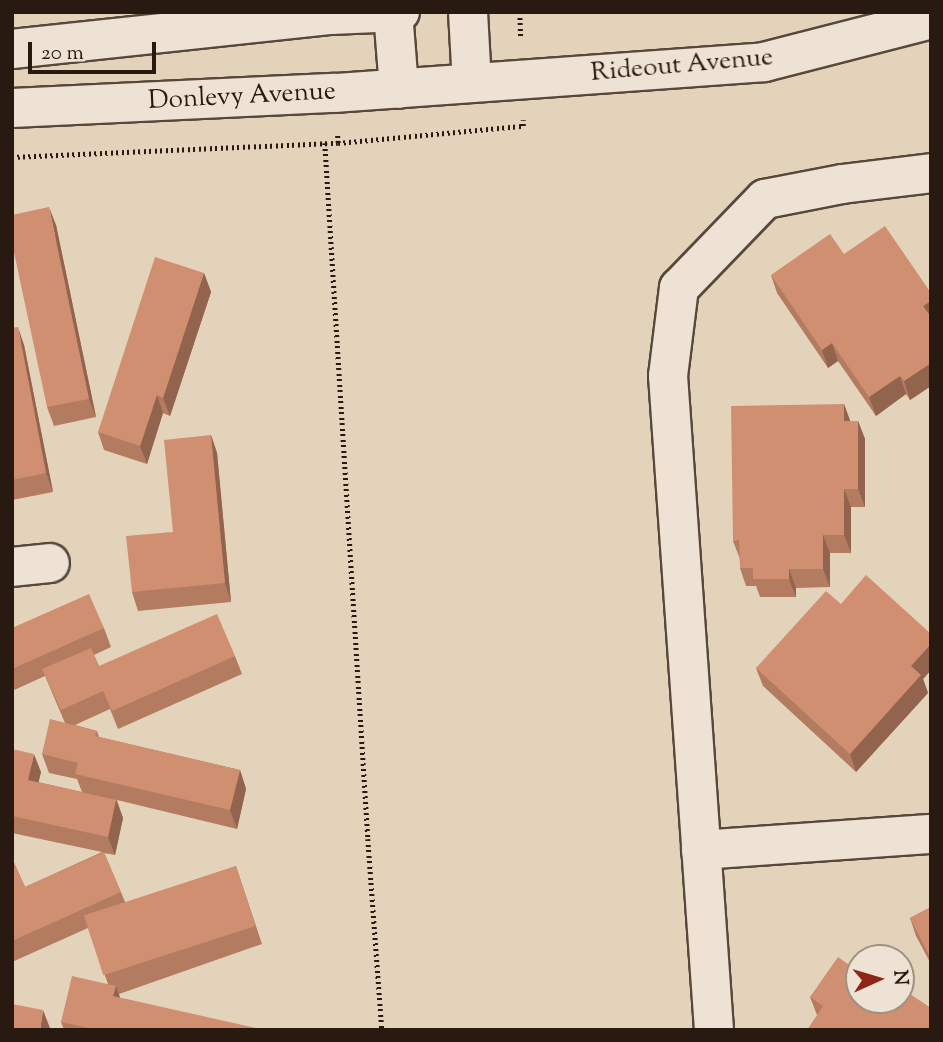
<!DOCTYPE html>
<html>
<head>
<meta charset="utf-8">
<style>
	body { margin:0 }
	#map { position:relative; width:943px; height:1042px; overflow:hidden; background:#e4d3bb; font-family:"Sorts Mill Goudy",serif }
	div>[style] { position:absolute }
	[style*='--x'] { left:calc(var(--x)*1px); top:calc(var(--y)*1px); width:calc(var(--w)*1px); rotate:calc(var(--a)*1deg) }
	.path>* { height:4.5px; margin-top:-2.25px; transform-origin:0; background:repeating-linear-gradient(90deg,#281a10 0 2px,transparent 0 5.5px) }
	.roads { filter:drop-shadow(2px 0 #57483b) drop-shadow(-2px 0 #57483b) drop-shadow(0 2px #57483b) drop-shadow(0 -2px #57483b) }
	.minor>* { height:38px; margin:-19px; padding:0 19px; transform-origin:19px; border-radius:19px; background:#ede2d3 }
	.wall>* { inset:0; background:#b37b60 }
	.shaded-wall>* { inset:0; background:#92644e }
	.building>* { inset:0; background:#d08f70; transform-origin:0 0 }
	span { translate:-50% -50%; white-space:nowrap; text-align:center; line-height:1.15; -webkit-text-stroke:7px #ede2d3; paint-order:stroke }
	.street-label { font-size:26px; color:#281a10 }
	.frame { position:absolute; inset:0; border:14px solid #281a10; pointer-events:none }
	.north { position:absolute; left:845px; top:944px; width:70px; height:70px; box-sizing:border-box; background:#ede2d3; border:2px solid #9e9285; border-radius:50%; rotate:86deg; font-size:19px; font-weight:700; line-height:28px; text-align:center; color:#281a10 }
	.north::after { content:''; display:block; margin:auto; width:24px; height:32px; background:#8f2418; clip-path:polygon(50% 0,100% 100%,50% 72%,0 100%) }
	.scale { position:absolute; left:28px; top:42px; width:128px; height:32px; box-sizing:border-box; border:4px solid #281a10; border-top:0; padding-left:9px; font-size:21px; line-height:24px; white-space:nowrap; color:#281a10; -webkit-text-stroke:5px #ede2d3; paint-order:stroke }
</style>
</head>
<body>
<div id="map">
	<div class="path">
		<i style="--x:520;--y:12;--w:26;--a:88"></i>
		<i style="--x:325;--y:143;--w:697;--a:86.46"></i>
		<i style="--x:368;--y:839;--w:192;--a:85.8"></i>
		<i style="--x:338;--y:143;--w:186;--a:-5.3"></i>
		<i style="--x:523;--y:126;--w:6;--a:-90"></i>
		<i style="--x:12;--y:157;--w:326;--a:-2.5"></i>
		<i style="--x:338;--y:143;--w:11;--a:-95"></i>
	</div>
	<div class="roads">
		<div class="minor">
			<i style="--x:393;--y:12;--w:77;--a:85.5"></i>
			<i style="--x:468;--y:12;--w:71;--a:86.8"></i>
			<i style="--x:12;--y:49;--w:321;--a:-6.1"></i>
			<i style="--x:331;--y:15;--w:69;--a:-2.5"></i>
			<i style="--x:12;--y:108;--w:323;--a:-2.7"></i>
			<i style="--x:335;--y:93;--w:430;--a:-4.1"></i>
			<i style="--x:764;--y:62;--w:172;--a:-14.4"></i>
			<i style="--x:12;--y:567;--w:38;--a:-6"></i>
			<i style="--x:701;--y:850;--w:231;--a:-4"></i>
			<i style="--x:714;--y:1030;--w:656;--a:-94.02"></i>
			<i style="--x:668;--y:376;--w:89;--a:-82.9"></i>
			<i style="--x:679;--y:288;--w:124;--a:-46"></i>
			<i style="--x:765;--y:199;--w:78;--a:-11"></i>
			<i style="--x:842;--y:184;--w:90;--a:-7"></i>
		</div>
	</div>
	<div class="wall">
		<i style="clip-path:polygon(56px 225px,96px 417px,54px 426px,47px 407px)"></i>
		<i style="clip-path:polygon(204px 273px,211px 292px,170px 416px,163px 413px,147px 464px,104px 450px,98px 432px)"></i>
		<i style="clip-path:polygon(771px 275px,931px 293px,931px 386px,910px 400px,906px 394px,876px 416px,838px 361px,828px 368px,777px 293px)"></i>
		<i style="clip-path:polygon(12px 328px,24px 345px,53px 492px,12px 500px)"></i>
		<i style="clip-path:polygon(844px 404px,850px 421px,858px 421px,865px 439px,865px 507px,851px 507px,851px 553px,830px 553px,830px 587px,796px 588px,796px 597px,760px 597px,756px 586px,746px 586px,740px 568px,740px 559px,733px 541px)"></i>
		<i style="clip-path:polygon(211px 435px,217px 453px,231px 602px,138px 611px,132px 592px,173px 532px)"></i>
		<i style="clip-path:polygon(841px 604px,931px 634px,931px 670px,923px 679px,928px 693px,856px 772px,763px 686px,756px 668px)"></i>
		<i style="clip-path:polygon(12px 628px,104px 628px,111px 647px,94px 655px,99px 666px,235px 656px,242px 674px,118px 729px,110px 709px,75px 725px,97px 731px,99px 737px,240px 770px,246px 789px,237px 829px,117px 800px,123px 818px,115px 855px,104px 853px,126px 904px,236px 866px,262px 944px,119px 994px,120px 998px,256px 1030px,64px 1030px,61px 1022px,108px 984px,88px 928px,12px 962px,12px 858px,25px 887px,102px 852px,12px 833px,12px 749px,41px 772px,38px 782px,82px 792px,77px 779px,49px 773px,42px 754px,65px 723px,45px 676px,12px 691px)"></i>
		<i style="clip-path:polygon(931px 907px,931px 964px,916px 936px,910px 918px)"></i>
		<i style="clip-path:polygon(810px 997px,904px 1003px,931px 1008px,817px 1015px)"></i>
	</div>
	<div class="shaded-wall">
		<i style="clip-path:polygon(49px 207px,56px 225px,96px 417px,89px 399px)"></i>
		<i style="clip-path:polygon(204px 273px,211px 292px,170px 416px,163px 398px)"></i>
		<i style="clip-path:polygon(931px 301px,931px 324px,923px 306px)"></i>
		<i style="clip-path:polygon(18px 327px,24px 345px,53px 492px,46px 473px)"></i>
		<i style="clip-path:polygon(832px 343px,838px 361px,828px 368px,822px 350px)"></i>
		<i style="clip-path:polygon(931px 363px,931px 386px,910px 400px,904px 381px)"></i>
		<i style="clip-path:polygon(900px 376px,906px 394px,876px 416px,869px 397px)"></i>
		<i style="clip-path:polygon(157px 395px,163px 413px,147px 464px,140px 446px)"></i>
		<i style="clip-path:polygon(844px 404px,851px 423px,844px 421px)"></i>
		<i style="clip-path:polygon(858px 421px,865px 439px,865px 507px,858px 489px)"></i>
		<i style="clip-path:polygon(211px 435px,217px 453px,231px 602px,225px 583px)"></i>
		<i style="clip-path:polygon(844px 489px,851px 507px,851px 553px,844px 535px)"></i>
		<i style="clip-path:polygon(823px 535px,830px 553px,830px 587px,823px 569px)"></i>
		<i style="clip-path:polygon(789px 569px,796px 588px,796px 597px,789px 579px)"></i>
		<i style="clip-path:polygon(931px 644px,931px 670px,923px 679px,928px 693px,856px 772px,850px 754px,911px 666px)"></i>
		<i style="clip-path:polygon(34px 754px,41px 772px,35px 798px,28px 780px)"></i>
		<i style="clip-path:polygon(240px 770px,246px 789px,237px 829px,230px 810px)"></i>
		<i style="clip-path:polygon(116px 800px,123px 818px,115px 855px,108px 837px)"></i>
		<i style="clip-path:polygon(116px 986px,122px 1004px,113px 996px)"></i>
		<i style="clip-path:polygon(43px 1010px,50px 1028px,50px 1030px,40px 1030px)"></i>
	</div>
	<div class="building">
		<i style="clip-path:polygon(49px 207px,89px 399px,47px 407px,12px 243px,12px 215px)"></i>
		<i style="clip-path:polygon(885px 226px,931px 293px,931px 301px,923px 306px,931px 317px,931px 363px,904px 381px,900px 376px,869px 397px,832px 343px,822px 350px,771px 275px,830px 234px,844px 254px)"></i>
		<i style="clip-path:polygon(155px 257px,204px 273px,163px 398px,157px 395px,140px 446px,98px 432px)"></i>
		<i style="clip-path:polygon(18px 327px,46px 473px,12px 480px,12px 328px)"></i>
		<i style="clip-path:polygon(844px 404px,844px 421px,858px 421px,858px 489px,844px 489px,844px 535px,823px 535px,823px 569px,789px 569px,789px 579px,753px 579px,753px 568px,740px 568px,739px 540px,733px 541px,731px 406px)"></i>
		<i style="clip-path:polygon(211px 435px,225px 583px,132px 592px,126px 536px,173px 532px,164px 440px)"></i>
		<i style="clip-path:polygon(866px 575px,931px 634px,931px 644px,911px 666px,921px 675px,850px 754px,756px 668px,826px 591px,841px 604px)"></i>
		<i style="clip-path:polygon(89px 594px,104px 628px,12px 669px,12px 628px)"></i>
		<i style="clip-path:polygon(217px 614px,235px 656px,112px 711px,103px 691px,61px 710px,42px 669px,91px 648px,99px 666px)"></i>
		<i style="clip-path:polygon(50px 719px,97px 731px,95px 736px,240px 770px,230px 810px,75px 774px,78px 763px,42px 754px)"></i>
		<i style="clip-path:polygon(12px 749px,34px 754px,28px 780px,116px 800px,108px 837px,12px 816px)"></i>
		<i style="clip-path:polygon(104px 852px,121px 892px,12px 941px,12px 858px,25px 887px)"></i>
		<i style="left:236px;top:866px;width:63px;height:160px;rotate:72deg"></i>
		<i style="clip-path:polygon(931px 907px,931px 959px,910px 918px)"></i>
		<i style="clip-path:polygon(838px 957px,859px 972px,859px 1000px,900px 1000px,904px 1003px,910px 994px,931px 1008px,931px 1030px,807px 1030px,823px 1006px,810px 997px)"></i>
		<i style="clip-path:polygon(72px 976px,116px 986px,113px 996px,256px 1028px,255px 1030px,93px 1030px,93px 1029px,61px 1022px)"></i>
		<i style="clip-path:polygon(12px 1004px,43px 1010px,40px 1030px,12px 1030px)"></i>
	</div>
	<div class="street-label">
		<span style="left:682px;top:66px;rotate:-5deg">Rideout Avenue</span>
		<span style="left:242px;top:97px;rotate:-3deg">Donlevy Avenue</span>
	</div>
	<div class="frame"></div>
	<div class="north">N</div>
	<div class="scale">20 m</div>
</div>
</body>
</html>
